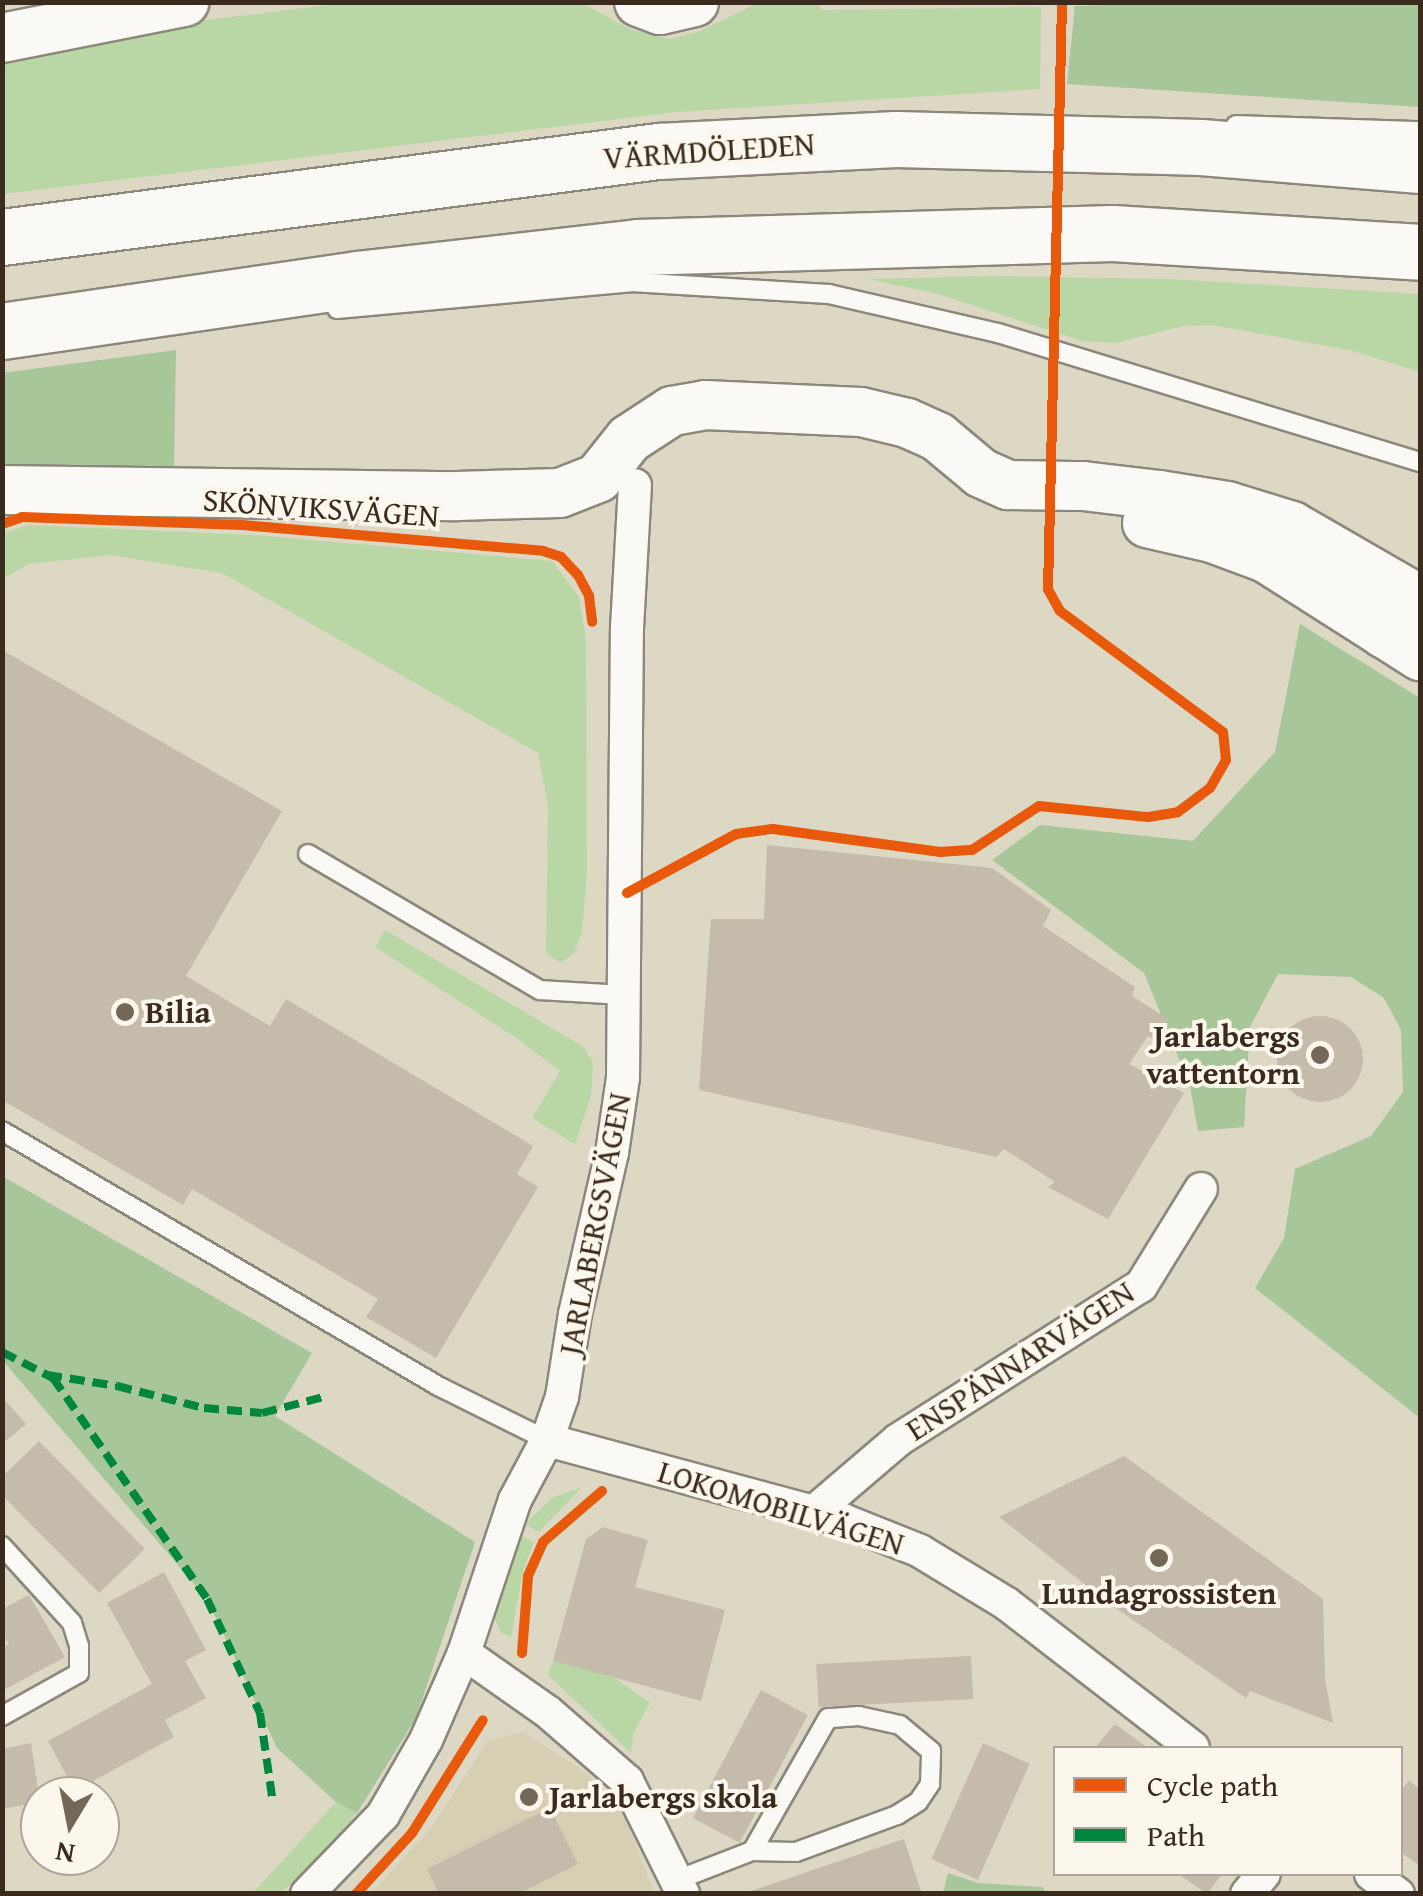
<!DOCTYPE html>
<html>
<head>
<meta charset="utf-8">
<style>
	body { margin:0 }
	#map { position:relative; width:1423px; height:1896px; overflow:hidden; background:#dcd8c4; font-family:"Gentium Book Plus",serif }
	div>[style] { position:absolute }
	[style*='--x'] { left:calc(var(--x)*1px); top:calc(var(--y)*1px); width:calc(var(--w)*1px); rotate:calc(var(--a)*1deg) }
	.built>* { inset:0; background:#d6cfb4 }
	.green>* { inset:0; background:#b8d7a4 }
	.forest>* { inset:0; background:#a7c699 }
	.building>* { inset:0; background:#c4bbab; transform-origin:0 0 }
	.round { border-radius:50% }
	.roads { filter:drop-shadow(2px 0 #8c877b) drop-shadow(-2px 0 #8c877b) drop-shadow(0 2px #8c877b) drop-shadow(0 -2px #8c877b) }
	.lane>* { height:18px; margin:-9px; padding:0 9px; transform-origin:9px; border-radius:9px; background:#faf9f6 }
	.street>* { height:32px; margin:-16px; padding:0 16px; transform-origin:16px; border-radius:16px; background:#faf9f6 }
	.secondary>* { height:48px; margin:-24px; padding:0 24px; transform-origin:24px; border-radius:24px; background:#faf9f6 }
	.highway>* { height:55px; margin:-27.5px; padding:0 27.5px; transform-origin:27.5px; border-radius:27.5px; background:#faf9f6 }
	.quiet>* { height:8px; margin-top:-4px; transform-origin:0; background:repeating-linear-gradient(90deg,#00873e 0 15px,transparent 0 23px) }
	.cycleway>* { height:10px; margin:-5px; padding:0 5px; transform-origin:5px; border-radius:5px; background:#e8590c }
	.dots>* { width:28px; height:28px; translate:-50% -50%; box-sizing:border-box; border:5px solid #fbf7ec; border-radius:50% }
	span { translate:-50% -50%; white-space:nowrap; text-align:center; line-height:1.15; -webkit-text-stroke:8px #fbf7ec; paint-order:stroke }
	.street-label { font-size:32px; color:#3b2a1e }
	.poi-label { font-size:32px; color:#3b2a1e; font-weight:700 }
	.left { translate:0 -50%; text-align:left }
	.right { translate:-100% -50%; text-align:right }
	.frame { position:absolute; inset:0; border:5px solid #3b2a1e; pointer-events:none }
	.legend { position:absolute; left:1053px; top:1746px; width:350px; height:130px; box-sizing:border-box; background:#fbf7ec; border:2px solid #aea59a; margin:0; padding:12px 18px; list-style:none; font-size:30px; color:#3b2a1e }
	.legend li { display:flex; align-items:center; gap:20px; height:50px }
	.legend b { width:50px; border:2px solid #aea59a }
	.north { position:absolute; left:20px; top:1776px; width:100px; height:100px; box-sizing:border-box; background:#fbf7ec; border:2px solid #aea59a; border-radius:50%; rotate:190deg; font-size:28px; font-weight:700; line-height:40px; text-align:center; color:#3b2a1e }
	.north::after { content:''; display:block; margin:auto; width:35px; height:45px; background:#736758; clip-path:polygon(50% 0,100% 100%,50% 72%,0 100%) }
</style>
</head>
<body>
<div id="map">
	<div class="built">
		<i style="clip-path:polygon(524px 1732px,585px 1772px,627px 1821px,654px 1893px,370px 1894px,432px 1827px,488px 1740px)"></i>
	</div>
	<div class="green">
		<i style="clip-path:polygon(352px 2px,582px 3px,632px 30px,669px 39px,698px 32px,758px 3px,819px 3px,821px 10px,1041px 7px,1040px 89px,676px 112px,3px 194px,2px 59px,207px 20px)"></i>
		<i style="clip-path:polygon(987px 276px,1168px 279px,1420px 294px,1420px 372px,1353px 351px,1213px 325px,1184px 326px,1116px 343px,1082px 341px,938px 294px,868px 279px)"></i>
		<i style="clip-path:polygon(27px 525px,253px 535px,552px 561px,579px 597px,586px 638px,587px 874px,582px 932px,574px 953px,561px 963px,546px 953px,548px 806px,538px 753px,222px 573px,110px 555px,29px 564px,3px 579px,3px 534px)"></i>
		<i style="clip-path:polygon(385px 930px,584px 1047px,593px 1063px,591px 1096px,575px 1144px,532px 1118px,560px 1071px,521px 1041px,375px 947px)"></i>
		<i style="clip-path:polygon(582px 1487px,539px 1532px,525px 1524px,552px 1498px)"></i>
		<i style="clip-path:polygon(522px 1536px,534px 1542px,523px 1571px,511px 1637px,501px 1633px,494px 1616px)"></i>
		<i style="clip-path:polygon(553px 1661px,613px 1677px,650px 1703px,633px 1734px,631px 1753px,548px 1675px)"></i>
		<i style="clip-path:polygon(336px 1802px,357px 1813px,320px 1860px,280px 1893px,252px 1894px)"></i>
	</div>
	<div class="forest">
		<i style="clip-path:polygon(1201px 2px,1420px 3px,1420px 107px,1067px 84px,1075px 6px)"></i>
		<i style="clip-path:polygon(176px 350px,174px 471px,3px 474px,2px 373px)"></i>
		<i style="clip-path:polygon(1300px 624px,1420px 698px,1420px 1418px,1255px 1288px,1284px 1238px,1295px 1169px,1371px 1136px,1403px 1092px,1401px 1030px,1384px 998px,1351px 977px,1278px 974px,1250px 1027px,1244px 1127px,1198px 1131px,1190px 1086px,1144px 973px,992px 860px,1040px 825px,1193px 841px,1275px 752px)"></i>
		<i style="clip-path:polygon(2px 1176px,312px 1353px,275px 1416px,475px 1542px,416px 1718px,357px 1813px,336px 1802px,277px 1748px,207px 1599px,3px 1361px)"></i>
		<i style="clip-path:polygon(948px 1873px,978px 1883px,1042px 1887px,1047px 1893px,943px 1893px)"></i>
	</div>
	<div class="building">
		<i style="clip-path:polygon(2px 650px,282px 811px,186px 976px,270px 1026px,286px 999px,533px 1146px,517px 1174px,538px 1187px,436px 1358px,366px 1317px,378px 1299px,192px 1189px,183px 1205px,2px 1100px)"></i>
		<i style="clip-path:polygon(767px 845px,992px 868px,1051px 910px,1043px 926px,1135px 987px,1132px 996px,1168px 1019px,1156px 1040px,1148px 1036px,1129px 1064px,1184px 1093px,1108px 1219px,1048px 1187px,1055px 1182px,1004px 1149px,996px 1157px,699px 1090px,711px 919px,764px 919px)"></i>
		<i class="round" style="left:1277px;top:1016px;width:86px;height:86px"></i>
		<i style="clip-path:polygon(2px 1397px,26px 1424px,2px 1444px)"></i>
		<i style="clip-path:polygon(39px 1441px,145px 1549px,99px 1593px,2px 1495px,2px 1477px)"></i>
		<i style="clip-path:polygon(1124px 1456px,1323px 1599px,1325px 1679px,1333px 1723px,1250px 1691px,1246px 1698px,1110px 1604px,999px 1517px)"></i>
		<i style="clip-path:polygon(603px 1527px,648px 1540px,635px 1587px,725px 1610px,701px 1701px,553px 1661px,586px 1539px)"></i>
		<i style="clip-path:polygon(164px 1572px,206px 1650px,185px 1661px,206px 1698px,165px 1720px,174px 1737px,75px 1791px,48px 1741px,152px 1684px,107px 1603px)"></i>
		<i style="clip-path:polygon(29px 1595px,65px 1657px,2px 1691px,2px 1648px,9px 1644px,2px 1633px,2px 1609px)"></i>
		<i style="left:971px;top:1656px;width:43px;height:155px;rotate:87deg"></i>
		<i style="left:761px;top:1690px;width:53px;height:145px;rotate:28deg"></i>
		<i style="clip-path:polygon(1115px 1724px,1148px 1748px,1095px 1748px)"></i>
		<i style="clip-path:polygon(31px 1743px,40px 1802px,2px 1809px,2px 1749px)"></i>
		<i style="left:983px;top:1743px;width:51px;height:127px;rotate:24deg"></i>
		<i style="clip-path:polygon(1409px 1780px,1420px 1790px,1420px 1866px,1400px 1852px,1400px 1793px)"></i>
		<i style="clip-path:polygon(550px 1808px,578px 1864px,518px 1894px,439px 1894px,427px 1869px)"></i>
		<i style="clip-path:polygon(904px 1839px,922px 1894px,746px 1894px,745px 1893px)"></i>
		<i style="clip-path:polygon(1178px 1874px,1222px 1874px,1207px 1894px)"></i>
	</div>
	<div class="roads">
		<div class="lane">
			<i style="--x:1236;--y:125;--w:184;--a:1.9"></i>
			<i style="--x:337;--y:309;--w:295;--a:-5.2"></i>
			<i style="--x:631;--y:282;--w:198;--a:3.5"></i>
			<i style="--x:829;--y:294;--w:173;--a:13"></i>
			<i style="--x:998;--y:333;--w:441;--a:17"></i>
			<i style="--x:308;--y:854;--w:269;--a:30.4"></i>
			<i style="--x:540;--y:990;--w:83;--a:3.4"></i>
			<i style="--x:2;--y:1131;--w:507;--a:30.31"></i>
			<i style="--x:440;--y:1387;--w:119;--a:26.4"></i>
			<i style="--x:2;--y:1546;--w:104;--a:47.7"></i>
			<i style="--x:72;--y:1623;--w:24;--a:73"></i>
			<i style="--x:79;--y:1646;--w:27;--a:90"></i>
			<i style="--x:79;--y:1673;--w:88;--a:150.8"></i>
			<i style="--x:677;--y:1880;--w:80;--a:-21.1"></i>
			<i style="--x:752;--y:1851;--w:44;--a:1.3"></i>
			<i style="--x:796;--y:1852;--w:108;--a:-20.1"></i>
			<i style="--x:897;--y:1815;--w:25;--a:-32"></i>
			<i style="--x:918;--y:1802;--w:22;--a:-56"></i>
			<i style="--x:930;--y:1784;--w:33;--a:-88"></i>
			<i style="--x:931;--y:1751;--w:40;--a:-140"></i>
			<i style="--x:900;--y:1725;--w:42;--a:-167.6"></i>
			<i style="--x:859;--y:1716;--w:31;--a:176"></i>
			<i style="--x:828;--y:1718;--w:153;--a:119.7"></i>
		</div>
		<div class="street">
			<i style="--x:547;--y:1440;--w:307;--a:15.1"></i>
			<i style="--x:843;--y:1520;--w:83;--a:21.9"></i>
			<i style="--x:920;--y:1551;--w:102;--a:31.3"></i>
			<i style="--x:1007;--y:1604;--w:235;--a:37.7"></i>
			<i style="--x:815;--y:1511;--w:109;--a:-40.5"></i>
			<i style="--x:898;--y:1440;--w:288;--a:-32.4"></i>
			<i style="--x:1141;--y:1286;--w:114;--a:-58.3"></i>
			<i style="--x:464;--y:1653;--w:103;--a:35.1"></i>
			<i style="--x:548;--y:1712;--w:105;--a:41.1"></i>
			<i style="--x:627;--y:1781;--w:126;--a:63.6"></i>
			<i style="--x:1371;--y:1874;--w:34;--a:37"></i>
			<i style="--x:307;--y:1894;--w:110;--a:-46.1"></i>
			<i style="--x:383;--y:1815;--w:86;--a:-60.2"></i>
			<i style="--x:426;--y:1740;--w:95;--a:-66.4"></i>
			<i style="--x:464;--y:1653;--w:161;--a:-71.6"></i>
			<i style="--x:515;--y:1500;--w:68;--a:-61.9"></i>
			<i style="--x:547;--y:1440;--w:46;--a:-70.8"></i>
			<i style="--x:562;--y:1397;--w:84;--a:-81.1"></i>
			<i style="--x:575;--y:1314;--w:165;--a:-77.1"></i>
			<i style="--x:612;--y:1153;--w:76;--a:-81.7"></i>
			<i style="--x:623;--y:1078;--w:450;--a:-89.5"></i>
			<i style="--x:627;--y:628;--w:143;--a:-86.8"></i>
			<i style="--x:1247;--y:1894;--w:26;--a:-50"></i>
		</div>
		<div class="secondary">
			<i style="--x:639;--y:2;--w:22;--a:21"></i>
			<i style="--x:660;--y:10;--w:35;--a:-13"></i>
			<i style="--x:2;--y:38;--w:186;--a:-11.2"></i>
			<i style="--x:2;--y:490;--w:454;--a:0.8"></i>
			<i style="--x:456;--y:496;--w:104;--a:-1.7"></i>
			<i style="--x:560;--y:493;--w:41;--a:-21.5"></i>
			<i style="--x:598;--y:478;--w:50;--a:-51.5"></i>
			<i style="--x:629;--y:439;--w:51;--a:-33.1"></i>
			<i style="--x:672;--y:411;--w:34;--a:-10"></i>
			<i style="--x:705;--y:405;--w:156;--a:2.6"></i>
			<i style="--x:861;--y:412;--w:47;--a:13.4"></i>
			<i style="--x:907;--y:423;--w:34;--a:24"></i>
			<i style="--x:938;--y:437;--w:56;--a:39.9"></i>
			<i style="--x:981;--y:473;--w:30;--a:24"></i>
			<i style="--x:1008;--y:485;--w:75;--a:0.8"></i>
			<i style="--x:1083;--y:486;--w:77;--a:6.8"></i>
			<i style="--x:1159;--y:495;--w:69;--a:9.2"></i>
			<i style="--x:1227;--y:506;--w:68;--a:17.1"></i>
			<i style="--x:1292;--y:526;--w:148;--a:30"></i>
			<i style="--x:1147;--y:523;--w:67;--a:13"></i>
			<i style="--x:1212;--y:538;--w:58;--a:20.3"></i>
			<i style="--x:1266;--y:558;--w:183;--a:32.5"></i>
		</div>
		<div class="highway">
			<i style="--x:2;--y:237;--w:662;--a:-7.47"></i>
			<i style="--x:658;--y:151;--w:238;--a:-2.9"></i>
			<i style="--x:896;--y:139;--w:305;--a:1.5"></i>
			<i style="--x:1201;--y:147;--w:220;--a:4.7"></i>
			<i style="--x:2;--y:331;--w:360;--a:-8.3"></i>
			<i style="--x:358;--y:279;--w:281;--a:-6.5"></i>
			<i style="--x:637;--y:247;--w:475;--a:-1.7"></i>
			<i style="--x:1112;--y:233;--w:309;--a:3.5"></i>
			<i style="--x:1385;--y:630;--w:36;--a:-10"></i>
		</div>
	</div>
	<div class="quiet">
		<i style="--x:2;--y:1352;--w:57;--a:27"></i>
		<i style="--x:53;--y:1378;--w:269;--a:55.1"></i>
		<i style="--x:207;--y:1599;--w:126;--a:65.1"></i>
		<i style="--x:260;--y:1713;--w:91;--a:81.8"></i>
		<i style="--x:47;--y:1375;--w:71;--a:8.9"></i>
		<i style="--x:117;--y:1386;--w:90;--a:14.2"></i>
		<i style="--x:204;--y:1408;--w:58;--a:4.9"></i>
		<i style="--x:262;--y:1413;--w:64;--a:-14.5"></i>
	</div>
	<div class="cycleway">
		<i style="--x:2;--y:524;--w:21;--a:-19"></i>
		<i style="--x:22;--y:517;--w:220;--a:2.1"></i>
		<i style="--x:242;--y:525;--w:302;--a:4.9"></i>
		<i style="--x:543;--y:551;--w:19;--a:18"></i>
		<i style="--x:561;--y:557;--w:25;--a:47"></i>
		<i style="--x:578;--y:575;--w:24;--a:62"></i>
		<i style="--x:589;--y:596;--w:26;--a:83"></i>
		<i style="--x:627;--y:893;--w:124;--a:-28.4"></i>
		<i style="--x:736;--y:834;--w:37;--a:-8"></i>
		<i style="--x:773;--y:829;--w:169;--a:7.8"></i>
		<i style="--x:940;--y:852;--w:32;--a:-4"></i>
		<i style="--x:972;--y:850;--w:80;--a:-33.3"></i>
		<i style="--x:1039;--y:806;--w:110;--a:5.8"></i>
		<i style="--x:1148;--y:817;--w:30;--a:-9"></i>
		<i style="--x:1178;--y:812;--w:40;--a:-37"></i>
		<i style="--x:1210;--y:788;--w:32;--a:-60"></i>
		<i style="--x:1226;--y:760;--w:28;--a:-96"></i>
		<i style="--x:1223;--y:732;--w:203;--a:-143.4"></i>
		<i style="--x:1060;--y:611;--w:25;--a:-119"></i>
		<i style="--x:1048;--y:589;--w:587;--a:-88.63"></i>
		<i style="--x:522;--y:1653;--w:77;--a:-85.5"></i>
		<i style="--x:528;--y:1576;--w:37;--a:-66"></i>
		<i style="--x:543;--y:1542;--w:78;--a:-40.8"></i>
		<i style="--x:356;--y:1894;--w:83;--a:-47.4"></i>
		<i style="--x:412;--y:1833;--w:133;--a:-57.9"></i>
	</div>
	<div class="dots">
		<i style="left:125px;top:1012px;background:#736758"></i>
		<i style="left:1320px;top:1055px;background:#736758"></i>
		<i style="left:1159px;top:1558px;background:#736758"></i>
		<i style="left:529px;top:1797px;background:#736758"></i>
	</div>
	<div class="street-label">
		<span style="left:709px;top:151px;rotate:-4deg">VÄRMDÖLEDEN</span>
		<span style="left:321px;top:508px;rotate:4deg">SKÖNVIKSVÄGEN</span>
		<span style="left:595px;top:1224px;rotate:-79deg">JARLABERGSVÄGEN</span>
		<span style="left:1020px;top:1361px;rotate:-33deg">ENSPÄNNARVÄGEN</span>
		<span style="left:781px;top:1508px;rotate:17deg">LOKOMOBILVÄGEN</span>
	</div>
	<div class="poi-label">
		<span class="left" style="left:145px;top:1012px">Bilia</span>
		<span class="right" style="left:1300px;top:1055px">Jarlabergs<br>vattentorn</span>
		<span style="left:1159px;top:1593px">Lundagrossisten</span>
		<span class="left" style="left:549px;top:1797px">Jarlabergs skola</span>
	</div>
	<div class="frame"></div>
	<ul class="legend">
	<li><b style="height:12px;background:#e8590c"></b>Cycle path</li>
	<li><b style="height:12px;background:#00873e"></b>Path</li>
	</ul>
	<div class="north">N</div>
</div>
</body>
</html>
